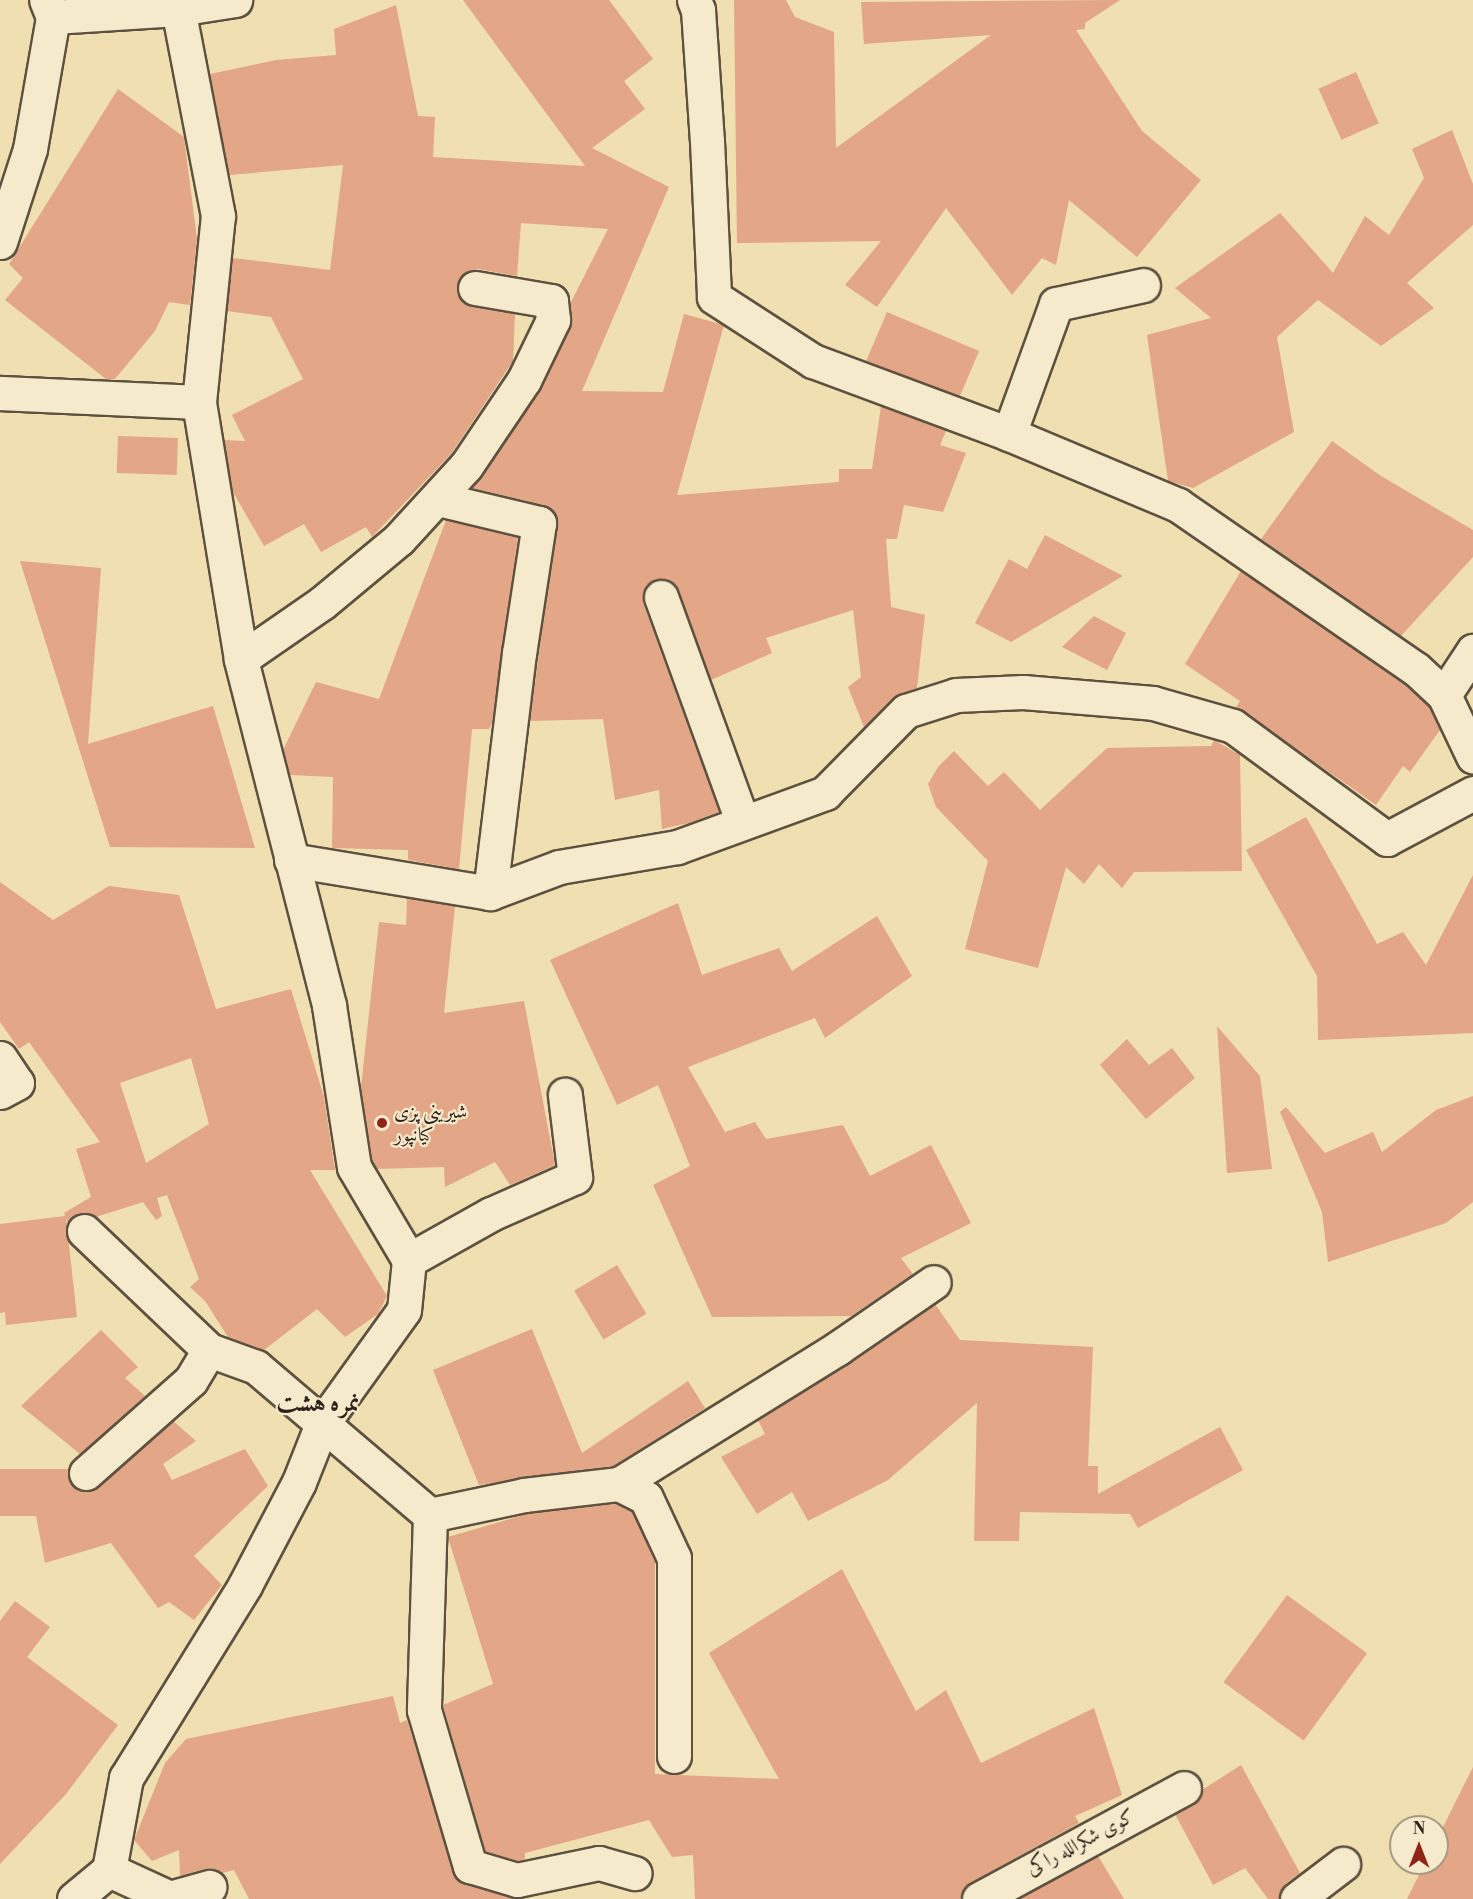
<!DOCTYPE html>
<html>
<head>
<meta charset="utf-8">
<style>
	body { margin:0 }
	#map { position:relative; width:1473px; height:1899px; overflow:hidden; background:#efdfb1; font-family:"Libre Bodoni",Amiri,serif }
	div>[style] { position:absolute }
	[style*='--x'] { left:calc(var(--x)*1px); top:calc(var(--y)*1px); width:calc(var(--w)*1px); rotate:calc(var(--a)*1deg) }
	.building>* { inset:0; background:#e3a686; transform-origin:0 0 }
	.roads { filter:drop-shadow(2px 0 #5e5140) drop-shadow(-2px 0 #5e5140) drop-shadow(0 2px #5e5140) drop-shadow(0 -2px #5e5140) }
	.minor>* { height:33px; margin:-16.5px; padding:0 16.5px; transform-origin:16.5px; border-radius:16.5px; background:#f5eacc }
	.dots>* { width:16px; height:16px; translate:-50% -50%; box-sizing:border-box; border:3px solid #f5eacc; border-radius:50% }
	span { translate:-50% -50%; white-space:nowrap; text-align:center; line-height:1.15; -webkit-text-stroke:4.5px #f5eacc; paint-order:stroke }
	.poi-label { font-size:20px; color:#2e221b }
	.left { translate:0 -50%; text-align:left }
	.street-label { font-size:20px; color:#2e221b }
	.district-label { font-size:26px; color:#2e221b; font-weight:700 }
	.north { position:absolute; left:1389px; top:1815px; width:60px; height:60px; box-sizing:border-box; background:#f5eacc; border:2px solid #a59a85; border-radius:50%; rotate:0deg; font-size:16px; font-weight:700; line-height:24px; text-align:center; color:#2e221b }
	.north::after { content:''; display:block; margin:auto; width:21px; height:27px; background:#8f2418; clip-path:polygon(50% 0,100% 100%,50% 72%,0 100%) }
</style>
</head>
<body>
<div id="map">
	<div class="building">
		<i style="clip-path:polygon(463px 0,609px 0,653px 59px,624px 81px,645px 109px,592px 148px,669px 187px,582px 391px,663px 392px,684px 314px,724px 325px,677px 495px,839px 482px,839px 469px,872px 469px,881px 406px,946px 431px,940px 445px,966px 453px,943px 512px,904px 505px,897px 539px,886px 539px,891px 607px,925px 615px,917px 688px,893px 697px,864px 727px,848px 687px,861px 677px,853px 610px,766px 638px,772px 653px,711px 680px,678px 590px,664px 579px,646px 585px,643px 603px,719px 812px,689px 823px,662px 829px,659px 790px,615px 800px,603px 719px,530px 721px,557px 517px,543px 505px,472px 488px,541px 388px,570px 328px,570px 304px,608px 229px,521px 223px,517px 276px,478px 269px,460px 277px,457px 294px,464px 303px,515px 314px,513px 361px,451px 454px,372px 537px,366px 527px,321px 552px,304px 524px,264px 546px,233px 492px,224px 440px,245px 441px,232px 415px,303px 379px,271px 317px,227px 311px,233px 258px,330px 270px,343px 165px,229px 175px,210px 74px,276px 60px,336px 55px,334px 29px,396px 5px,418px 116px,435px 117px,433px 157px,585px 166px)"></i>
		<i style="clip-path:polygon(734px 0,786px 0,795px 17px,834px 32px,836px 148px,991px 35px,864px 44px,861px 2px,1120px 0,1085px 23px,1085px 29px,1076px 30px,1142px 131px,1201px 180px,1137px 257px,1069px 200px,1056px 265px,1042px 258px,1012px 295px,946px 208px,877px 307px,845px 285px,881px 241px,737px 243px)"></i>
		<i style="left:1356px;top:72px;width:56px;height:41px;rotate:66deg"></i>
		<i style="clip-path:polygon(118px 89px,184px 137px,197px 239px,190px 305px,169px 302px,155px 331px,115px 379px,106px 379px,5px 300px,23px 278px,9px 264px)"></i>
		<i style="clip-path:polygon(1452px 130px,1473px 184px,1473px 225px,1407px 283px,1434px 308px,1381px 346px,1318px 300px,1277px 337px,1294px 432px,1193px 488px,1168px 481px,1147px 335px,1211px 318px,1175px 288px,1280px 213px,1333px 273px,1365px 216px,1389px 235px,1424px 178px,1412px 149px)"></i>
		<i style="left:887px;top:312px;width:100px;height:53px;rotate:23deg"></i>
		<i style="left:118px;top:436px;width:60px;height:37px;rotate:2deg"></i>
		<i style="clip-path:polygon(1332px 441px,1381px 476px,1473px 530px,1473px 557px,1401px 636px,1261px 539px)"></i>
		<i style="clip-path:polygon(446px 520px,518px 537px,492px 723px,489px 729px,472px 729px,459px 869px,408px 860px,408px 850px,332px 848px,333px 777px,290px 775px,283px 750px,316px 682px,379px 699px)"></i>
		<i style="clip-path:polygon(1045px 535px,1123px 576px,1011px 642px,975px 623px,1009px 559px,1027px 569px)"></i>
		<i style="clip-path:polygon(20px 561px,101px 568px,88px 744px,213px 706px,255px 848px,110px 847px)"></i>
		<i style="clip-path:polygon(1241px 571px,1405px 685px,1429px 706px,1440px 730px,1410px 772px,1403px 766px,1376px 805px,1236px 707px,1240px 701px,1185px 664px)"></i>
		<i style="clip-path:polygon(1094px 616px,1126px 633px,1107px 670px,1062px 647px)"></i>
		<i style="clip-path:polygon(1214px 740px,1240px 755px,1242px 871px,1134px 872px,1122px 888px,1099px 864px,1084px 884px,1066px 867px,1038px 968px,965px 949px,988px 861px,936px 807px,928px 784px,938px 767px,954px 751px,988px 786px,1004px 772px,1040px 810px,1107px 748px,1211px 746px)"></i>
		<i style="clip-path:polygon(1306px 817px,1377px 944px,1403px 932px,1426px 965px,1473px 875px,1473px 1033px,1318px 1040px,1317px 976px,1246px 850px)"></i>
		<i style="clip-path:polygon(evenodd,0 882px,53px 920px,109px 886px,179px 895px,216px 1009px,291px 989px,324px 1097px,335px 1170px,310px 1170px,387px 1296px,378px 1314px,345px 1337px,317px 1309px,264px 1350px,228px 1337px,205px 1301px,190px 1287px,199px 1279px,167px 1195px,157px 1198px,162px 1216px,156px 1220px,143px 1202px,96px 1217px,79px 1213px,68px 1222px,66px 1218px,77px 1317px,6px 1325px,5px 1312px,0 1313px,0 1224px,65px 1216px,64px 1213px,91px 1197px,76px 1149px,100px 1142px,29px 1042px,19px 1049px,0 1022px,0 882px,191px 1058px,209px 1124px,146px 1163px,120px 1083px,191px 1058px)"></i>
		<i style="clip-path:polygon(407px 898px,455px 906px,444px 1013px,524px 1001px,555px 1165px,510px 1185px,495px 1162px,445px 1187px,444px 1167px,377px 1169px,372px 1161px,361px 1087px,379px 922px,406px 925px)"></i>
		<i style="clip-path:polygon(678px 903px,702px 975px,779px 948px,792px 971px,877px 916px,912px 976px,825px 1038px,815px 1018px,688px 1067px,725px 1132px,755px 1122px,766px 1139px,843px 1125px,870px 1176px,931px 1145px,971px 1223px,901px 1258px,913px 1274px,851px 1316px,712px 1317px,653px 1185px,690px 1166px,658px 1085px,617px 1105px,550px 960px)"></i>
		<i style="clip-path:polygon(1217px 1026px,1260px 1076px,1272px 1169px,1227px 1173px)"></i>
		<i style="clip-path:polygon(1127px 1039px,1149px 1065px,1172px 1048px,1195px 1078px,1146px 1119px,1100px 1065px)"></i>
		<i style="clip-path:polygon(1473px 1096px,1473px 1202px,1446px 1223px,1328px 1262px,1322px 1212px,1280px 1112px,1286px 1107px,1325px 1153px,1373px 1132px,1382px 1152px,1436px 1110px)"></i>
		<i style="left:617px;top:1265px;width:57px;height:50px;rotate:59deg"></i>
		<i style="clip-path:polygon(935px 1304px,960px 1340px,1093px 1347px,1088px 1466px,1098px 1466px,1098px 1494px,1220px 1427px,1243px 1470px,1138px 1528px,1130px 1514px,1020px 1512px,1019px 1541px,974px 1541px,977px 1403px,888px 1480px,808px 1521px,792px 1492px,757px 1514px,721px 1457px,765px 1434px,758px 1420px)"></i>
		<i style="clip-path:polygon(532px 1329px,582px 1453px,688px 1381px,705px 1408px,613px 1466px,479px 1485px,433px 1370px)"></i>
		<i style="clip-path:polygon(101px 1330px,138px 1367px,125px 1378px,145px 1396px,80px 1454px,21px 1406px)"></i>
		<i style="clip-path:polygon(173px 1421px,196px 1441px,163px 1464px,172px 1480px,245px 1449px,268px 1486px,194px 1556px,222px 1585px,194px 1620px,169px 1602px,158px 1608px,111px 1543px,45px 1563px,36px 1516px,0 1516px,0 1469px,68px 1469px,72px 1486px,90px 1491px)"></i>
		<i style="clip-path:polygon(615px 1503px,632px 1512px,655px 1562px,655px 1774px,779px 1779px,709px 1653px,842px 1569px,916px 1711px,946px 1690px,981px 1763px,1094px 1708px,1122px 1795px,1075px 1816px,1079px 1823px,970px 1883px,960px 1899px,695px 1899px,693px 1855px,672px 1857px,649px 1820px,525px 1853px,525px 1859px,518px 1861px,485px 1851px,443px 1705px,493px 1684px,448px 1537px,527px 1514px)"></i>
		<i style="left:1287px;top:1595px;width:99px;height:108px;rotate:36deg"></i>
		<i style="clip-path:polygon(15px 1601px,50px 1627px,27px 1657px,118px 1725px,66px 1794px,0 1864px,0 1621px)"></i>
		<i style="clip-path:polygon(393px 1696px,400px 1723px,407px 1720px,456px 1879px,521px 1899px,249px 1899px,234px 1870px,222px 1873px,204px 1869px,180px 1876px,179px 1850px,152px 1861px,134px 1840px,165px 1763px,186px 1739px)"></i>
		<i style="clip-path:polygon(1241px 1765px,1300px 1873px,1285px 1884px,1279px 1899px,1268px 1899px,1245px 1868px,1213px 1885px,1175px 1814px,1193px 1804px,1202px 1790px)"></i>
		<i style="clip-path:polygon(1473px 1767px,1473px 1899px,1407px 1899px,1425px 1863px,1437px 1863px,1437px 1839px)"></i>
		<i style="clip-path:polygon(1098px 1856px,1124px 1899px,1018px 1899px)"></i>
	</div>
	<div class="roads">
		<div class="minor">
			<i style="--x:694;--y:0;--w:11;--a:68"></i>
			<i style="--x:698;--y:10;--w:131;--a:86.1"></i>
			<i style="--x:707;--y:141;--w:156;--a:87.4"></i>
			<i style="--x:714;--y:297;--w:118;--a:32.9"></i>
			<i style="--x:813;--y:361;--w:209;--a:20.4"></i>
			<i style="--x:1009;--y:434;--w:183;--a:22.8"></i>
			<i style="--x:1178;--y:505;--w:289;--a:34.6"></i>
			<i style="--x:1416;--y:669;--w:38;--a:43"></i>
			<i style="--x:1444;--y:695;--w:68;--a:64.6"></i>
			<i style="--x:53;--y:17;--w:125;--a:-3.7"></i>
			<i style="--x:178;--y:9;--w:58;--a:-9"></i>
			<i style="--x:0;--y:242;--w:98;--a:-72.1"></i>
			<i style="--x:30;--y:149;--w:134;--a:-80.1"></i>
			<i style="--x:53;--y:17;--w:18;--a:-112"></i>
			<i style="--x:0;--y:393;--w:199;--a:2.6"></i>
			<i style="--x:1009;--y:434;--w:138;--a:-70.1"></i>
			<i style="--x:1056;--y:304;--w:89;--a:-12.3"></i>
			<i style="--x:438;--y:499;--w:104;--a:13.4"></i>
			<i style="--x:539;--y:523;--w:132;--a:98.7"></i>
			<i style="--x:519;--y:653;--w:242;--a:96.9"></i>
			<i style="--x:661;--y:597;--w:240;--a:70.1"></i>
			<i style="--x:241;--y:659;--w:98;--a:-34.7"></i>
			<i style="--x:322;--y:603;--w:100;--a:-39.7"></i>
			<i style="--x:399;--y:539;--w:99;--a:-47.5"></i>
			<i style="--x:466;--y:466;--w:104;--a:-56"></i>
			<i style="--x:524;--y:380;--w:67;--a:-64.2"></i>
			<i style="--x:553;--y:320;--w:19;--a:-96"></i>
			<i style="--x:551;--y:301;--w:77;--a:-170.3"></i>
			<i style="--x:1444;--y:695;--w:53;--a:-56.6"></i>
			<i style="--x:291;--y:860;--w:202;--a:9.4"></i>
			<i style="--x:490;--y:893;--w:74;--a:-20.6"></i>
			<i style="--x:559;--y:867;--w:120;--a:-9.6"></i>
			<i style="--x:677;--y:847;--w:158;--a:-20"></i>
			<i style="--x:825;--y:793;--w:115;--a:-45.4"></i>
			<i style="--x:906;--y:711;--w:52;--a:-17.7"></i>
			<i style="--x:956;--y:695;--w:67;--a:-2.6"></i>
			<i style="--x:1023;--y:692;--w:130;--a:4.8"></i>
			<i style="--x:1153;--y:703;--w:83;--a:16"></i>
			<i style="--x:1233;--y:726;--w:191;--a:36.3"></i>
			<i style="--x:1387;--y:839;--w:98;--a:-28.1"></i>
			<i style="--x:0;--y:1058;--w:30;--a:56"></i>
			<i style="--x:17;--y:1083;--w:19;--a:152"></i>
			<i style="--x:84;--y:1231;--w:173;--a:43.6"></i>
			<i style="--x:209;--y:1350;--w:50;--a:19.9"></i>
			<i style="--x:256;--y:1367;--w:228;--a:40.4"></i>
			<i style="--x:430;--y:1515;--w:195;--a:91.8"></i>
			<i style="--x:424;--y:1710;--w:163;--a:73.6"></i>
			<i style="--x:470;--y:1866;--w:49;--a:16.6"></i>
			<i style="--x:517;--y:1880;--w:84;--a:-11.7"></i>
			<i style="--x:599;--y:1863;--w:37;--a:16"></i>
			<i style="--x:409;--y:1260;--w:94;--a:-29.3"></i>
			<i style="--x:491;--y:1214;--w:92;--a:-23.8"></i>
			<i style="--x:575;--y:1177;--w:83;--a:-97"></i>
			<i style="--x:86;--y:1473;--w:140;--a:-41.5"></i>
			<i style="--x:191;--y:1380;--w:35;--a:-59"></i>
			<i style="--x:619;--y:1484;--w:258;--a:-31.8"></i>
			<i style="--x:838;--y:1348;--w:116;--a:-34.5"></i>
			<i style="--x:430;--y:1515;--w:96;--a:-12"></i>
			<i style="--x:524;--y:1495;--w:96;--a:-6.6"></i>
			<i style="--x:619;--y:1484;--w:30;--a:27"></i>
			<i style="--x:646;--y:1498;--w:66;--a:65"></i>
			<i style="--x:674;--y:1558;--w:198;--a:90"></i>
			<i style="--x:109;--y:1870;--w:67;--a:24.7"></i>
			<i style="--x:170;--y:1898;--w:41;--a:-15.8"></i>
			<i style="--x:74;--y:1899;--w:45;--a:-39.6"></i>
			<i style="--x:109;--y:1870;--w:94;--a:-79.5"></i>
			<i style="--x:126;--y:1778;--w:227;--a:-58.3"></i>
			<i style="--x:245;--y:1585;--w:116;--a:-62.3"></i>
			<i style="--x:299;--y:1482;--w:62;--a:-68.4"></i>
			<i style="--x:322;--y:1424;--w:140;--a:-54.3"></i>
			<i style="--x:404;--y:1310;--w:50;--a:-84.3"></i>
			<i style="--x:409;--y:1260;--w:108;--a:-120.6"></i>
			<i style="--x:354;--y:1167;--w:164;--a:-98.8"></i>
			<i style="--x:329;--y:1005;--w:357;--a:-104.3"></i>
			<i style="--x:241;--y:659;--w:260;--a:-99.3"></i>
			<i style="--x:199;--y:402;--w:187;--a:-84.2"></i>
			<i style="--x:218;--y:216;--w:211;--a:-100.9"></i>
			<i style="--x:979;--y:1899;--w:233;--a:-28.4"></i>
			<i style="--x:1297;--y:1899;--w:58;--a:-37.3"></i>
		</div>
	</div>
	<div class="dots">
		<i style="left:382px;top:1123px;background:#8f2418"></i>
	</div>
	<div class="poi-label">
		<span class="left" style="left:394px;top:1124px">شیرینی پزی<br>کیانپور</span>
	</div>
	<div class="street-label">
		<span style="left:1081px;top:1843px;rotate:-28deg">کوی شکرالله راکی</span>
	</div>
	<div class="district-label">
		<span style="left:318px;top:1404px">نمره هشت</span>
	</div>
	<div class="north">N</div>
</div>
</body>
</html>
